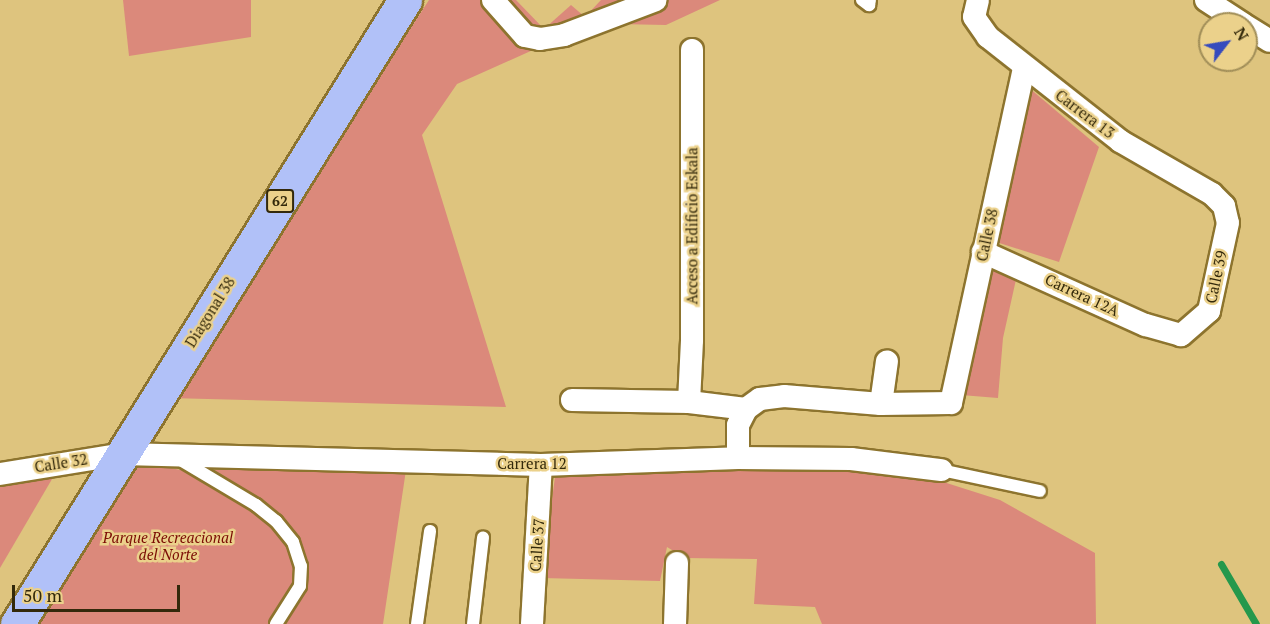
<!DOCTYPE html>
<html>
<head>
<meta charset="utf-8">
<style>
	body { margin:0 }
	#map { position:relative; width:1270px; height:624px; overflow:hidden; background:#dec47e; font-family:"PT Serif",serif }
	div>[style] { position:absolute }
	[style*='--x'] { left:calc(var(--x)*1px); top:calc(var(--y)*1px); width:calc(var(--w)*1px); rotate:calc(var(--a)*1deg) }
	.green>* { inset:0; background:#db897b }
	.stream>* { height:7px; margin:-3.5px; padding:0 3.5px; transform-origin:3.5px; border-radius:3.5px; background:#25984c }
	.roads { filter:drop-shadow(2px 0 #8d742e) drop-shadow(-2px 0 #8d742e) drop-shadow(0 2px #8d742e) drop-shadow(0 -2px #8d742e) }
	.lane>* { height:12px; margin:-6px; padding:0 6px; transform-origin:6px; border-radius:6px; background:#fff }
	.street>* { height:22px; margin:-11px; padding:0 11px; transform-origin:11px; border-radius:11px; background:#fff }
	.primary>* { height:33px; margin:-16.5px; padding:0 16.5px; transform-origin:16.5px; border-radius:16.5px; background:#b1c1f8 }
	span { translate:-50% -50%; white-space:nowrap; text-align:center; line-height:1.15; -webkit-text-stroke:5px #ebd18b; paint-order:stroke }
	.shield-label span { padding:2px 4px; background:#ebd18b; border:2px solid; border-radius:4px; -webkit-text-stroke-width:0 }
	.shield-label { font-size:14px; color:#33290b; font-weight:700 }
	.street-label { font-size:15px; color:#33290b }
	.park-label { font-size:15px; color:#7b0c04; font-style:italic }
	.north { position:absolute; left:1198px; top:12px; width:60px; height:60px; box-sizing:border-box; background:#ebd18b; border:2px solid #a18e58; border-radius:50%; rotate:59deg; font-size:16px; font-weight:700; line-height:24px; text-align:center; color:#33290b }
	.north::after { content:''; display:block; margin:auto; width:21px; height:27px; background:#364bbd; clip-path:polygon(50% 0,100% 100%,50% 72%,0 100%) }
	.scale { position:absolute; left:12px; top:585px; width:168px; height:27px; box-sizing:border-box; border:3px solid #33290b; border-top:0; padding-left:8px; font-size:18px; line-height:21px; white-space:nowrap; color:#33290b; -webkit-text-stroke:4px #ebd18b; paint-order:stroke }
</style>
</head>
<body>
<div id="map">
	<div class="green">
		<i style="clip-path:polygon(123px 0,251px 0,251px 37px,129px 56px)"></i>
		<i style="clip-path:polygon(429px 0,516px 0,544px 29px,571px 5px,585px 17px,601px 0,720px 0,666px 25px,567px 23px,544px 45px,457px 84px,422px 135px,506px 407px,169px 398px)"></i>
		<i style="clip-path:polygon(1028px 87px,1099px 147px,1059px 262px,990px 240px)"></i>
		<i style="clip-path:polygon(989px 268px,1017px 275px,1003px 338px,998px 398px,961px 395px)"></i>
		<i style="clip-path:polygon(130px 458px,180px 470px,406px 470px,383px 624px,31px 624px)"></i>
		<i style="clip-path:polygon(62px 462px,0 568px,0 472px)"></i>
		<i style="clip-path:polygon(890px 465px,1000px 500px,1095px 553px,1096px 624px,822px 624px,815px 607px,754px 604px,757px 559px,685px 558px,667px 547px,660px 581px,542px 578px,556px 469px)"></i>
	</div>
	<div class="stream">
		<i style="--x:1221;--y:564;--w:69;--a:59.7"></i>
	</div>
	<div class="roads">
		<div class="lane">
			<i style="--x:862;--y:0;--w:9;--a:36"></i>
			<i style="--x:869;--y:5;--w:5;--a:-79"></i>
			<i style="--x:179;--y:459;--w:90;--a:30.9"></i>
			<i style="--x:256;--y:505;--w:26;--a:39"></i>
			<i style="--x:276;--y:521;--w:27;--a:51"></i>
			<i style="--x:293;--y:542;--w:25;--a:72"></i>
			<i style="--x:301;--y:566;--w:20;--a:93"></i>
			<i style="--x:300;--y:586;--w:45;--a:122.3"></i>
			<i style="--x:941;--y:470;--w:101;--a:12"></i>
			<i style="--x:417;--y:624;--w:94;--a:-82"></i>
			<i style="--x:473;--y:624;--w:87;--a:-83.4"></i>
		</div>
		<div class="street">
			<i style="--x:493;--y:0;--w:48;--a:48.4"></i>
			<i style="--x:525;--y:36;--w:15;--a:11"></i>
			<i style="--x:540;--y:39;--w:24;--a:-9"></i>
			<i style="--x:564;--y:35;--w:98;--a:-20.8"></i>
			<i style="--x:978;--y:0;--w:17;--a:103"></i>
			<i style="--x:974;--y:17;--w:24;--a:55"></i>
			<i style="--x:988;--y:37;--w:168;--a:38.2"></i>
			<i style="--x:1120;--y:141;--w:106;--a:29.9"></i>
			<i style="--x:1212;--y:194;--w:17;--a:45"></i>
			<i style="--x:1224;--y:206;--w:17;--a:77"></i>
			<i style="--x:1228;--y:223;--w:90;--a:102.2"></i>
			<i style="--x:1209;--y:311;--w:37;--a:139"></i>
			<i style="--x:1181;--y:335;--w:37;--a:-164"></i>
			<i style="--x:1145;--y:325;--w:178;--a:-155.7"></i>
			<i style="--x:1206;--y:0;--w:44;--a:33"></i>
			<i style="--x:1246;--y:26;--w:28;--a:32"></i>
			<i style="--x:572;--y:400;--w:117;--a:1"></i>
			<i style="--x:689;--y:402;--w:57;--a:7"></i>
			<i style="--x:689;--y:402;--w:62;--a:-87.2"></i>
			<i style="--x:692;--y:340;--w:290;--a:-90"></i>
			<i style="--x:881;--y:404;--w:43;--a:-82.1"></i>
			<i style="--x:738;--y:458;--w:33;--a:-90"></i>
			<i style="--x:738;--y:425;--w:18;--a:-63"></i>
			<i style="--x:746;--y:409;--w:17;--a:-36"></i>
			<i style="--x:760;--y:399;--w:24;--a:-7"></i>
			<i style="--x:784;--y:396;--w:97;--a:4.7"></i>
			<i style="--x:881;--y:404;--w:70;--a:-0.8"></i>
			<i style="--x:951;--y:403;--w:343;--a:-77.7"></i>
			<i style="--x:0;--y:474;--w:125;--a:-9.2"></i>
			<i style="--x:123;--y:454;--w:418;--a:1.5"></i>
			<i style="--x:541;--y:465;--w:197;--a:-2"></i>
			<i style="--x:738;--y:458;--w:113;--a:0.5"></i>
			<i style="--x:851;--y:459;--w:91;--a:7"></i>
			<i style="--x:532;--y:624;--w:159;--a:-86.8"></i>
			<i style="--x:675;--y:624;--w:61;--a:-88.1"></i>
		</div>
		<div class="primary">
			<i style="--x:17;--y:624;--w:735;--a:-58.13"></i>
		</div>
	</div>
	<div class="shield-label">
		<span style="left:280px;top:201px">62</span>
	</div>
	<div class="street-label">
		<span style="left:1085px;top:114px;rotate:37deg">Carrera 13</span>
		<span style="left:692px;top:226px;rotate:-90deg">Acceso a Edificio Eskala</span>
		<span style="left:987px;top:235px;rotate:-78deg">Calle 38</span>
		<span style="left:1216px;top:277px;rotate:-78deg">Calle 39</span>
		<span style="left:1082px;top:295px;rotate:25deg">Carrera 12A</span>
		<span style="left:210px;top:312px;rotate:-58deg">Diagonal 38</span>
		<span style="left:61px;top:463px;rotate:-9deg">Calle 32</span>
		<span style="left:532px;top:464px">Carrera 12</span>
		<span style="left:537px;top:545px;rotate:-86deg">Calle 37</span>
	</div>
	<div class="park-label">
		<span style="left:168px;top:546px">Parque Recreacional<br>del Norte</span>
	</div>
	<div class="north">N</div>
	<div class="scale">50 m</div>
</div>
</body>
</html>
